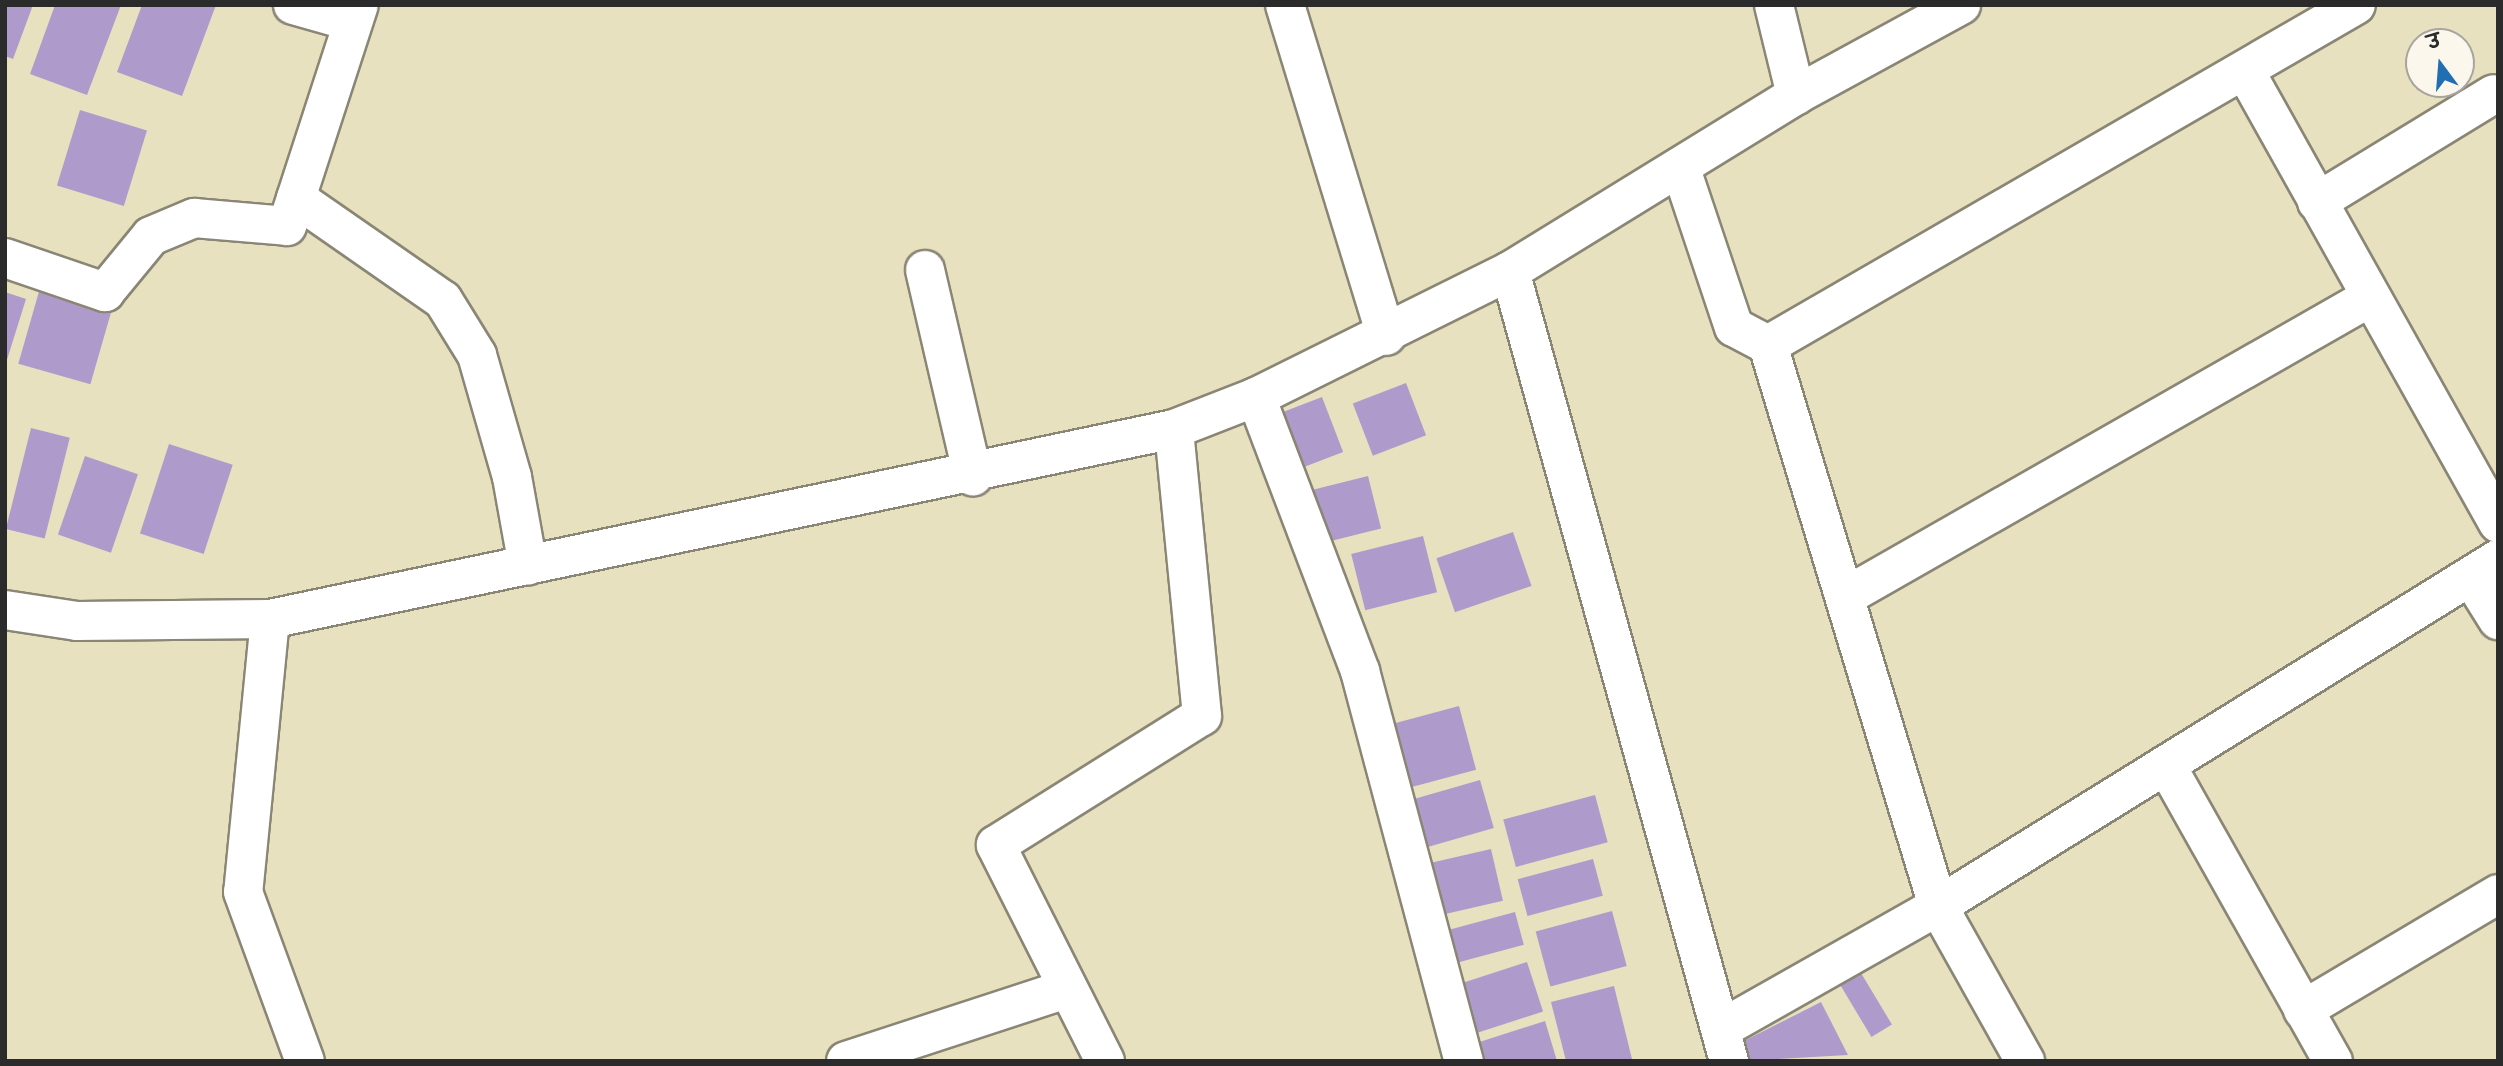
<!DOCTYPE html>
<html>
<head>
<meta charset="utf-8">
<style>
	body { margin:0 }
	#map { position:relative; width:2503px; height:1066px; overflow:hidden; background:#e8e1bf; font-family:"Gochi Hand","Playpen Sans Deva",sans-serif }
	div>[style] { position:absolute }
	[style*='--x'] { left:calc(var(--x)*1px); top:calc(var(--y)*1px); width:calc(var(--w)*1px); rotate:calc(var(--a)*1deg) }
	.building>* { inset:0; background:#af9bcb; transform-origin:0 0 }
	.roads { filter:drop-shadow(2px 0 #8a8675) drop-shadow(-2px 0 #8a8675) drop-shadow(0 2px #8a8675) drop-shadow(0 -2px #8a8675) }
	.minor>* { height:38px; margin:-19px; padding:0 19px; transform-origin:19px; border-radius:19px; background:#fff }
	span { translate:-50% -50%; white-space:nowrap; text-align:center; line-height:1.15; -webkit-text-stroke:5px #fbf7ec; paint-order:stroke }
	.frame { position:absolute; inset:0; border:7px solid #2b2b2b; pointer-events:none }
	.north { position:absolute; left:2405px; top:28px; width:70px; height:70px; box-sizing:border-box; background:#fbf7ec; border:2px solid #a8a59f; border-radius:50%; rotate:344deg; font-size:19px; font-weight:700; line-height:28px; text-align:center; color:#2b2b2b }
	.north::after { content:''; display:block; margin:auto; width:24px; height:32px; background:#1f6fb2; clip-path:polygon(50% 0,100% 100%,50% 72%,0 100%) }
</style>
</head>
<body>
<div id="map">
	<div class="building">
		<i style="clip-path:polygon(5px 5px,33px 5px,13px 59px,5px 56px)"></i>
		<i style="clip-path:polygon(55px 5px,121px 5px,87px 95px,30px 74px)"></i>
		<i style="clip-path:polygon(142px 5px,216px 5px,182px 96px,117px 72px)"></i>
		<i style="left:80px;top:110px;width:70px;height:79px;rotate:17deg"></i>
		<i style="left:42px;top:281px;width:75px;height:86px;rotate:16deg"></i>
		<i style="clip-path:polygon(5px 292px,26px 299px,6px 363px,5px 363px)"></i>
		<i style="left:1406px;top:383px;width:56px;height:57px;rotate:69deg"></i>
		<i style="left:1322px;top:397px;width:59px;height:58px;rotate:69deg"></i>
		<i style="left:31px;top:428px;width:40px;height:104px;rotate:14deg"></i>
		<i style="left:169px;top:444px;width:67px;height:94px;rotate:18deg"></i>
		<i style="left:85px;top:456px;width:56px;height:83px;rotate:19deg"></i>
		<i style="left:1368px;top:476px;width:54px;height:62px;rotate:76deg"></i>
		<i style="left:1513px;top:532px;width:57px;height:81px;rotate:71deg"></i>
		<i style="left:1423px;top:536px;width:58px;height:74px;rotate:76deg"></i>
		<i style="left:1459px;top:706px;width:66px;height:80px;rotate:75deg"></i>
		<i style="left:1480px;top:780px;width:50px;height:84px;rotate:74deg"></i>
		<i style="left:1595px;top:795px;width:49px;height:95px;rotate:75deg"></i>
		<i style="left:1491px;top:849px;width:53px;height:77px;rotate:77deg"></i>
		<i style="left:1593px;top:859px;width:38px;height:78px;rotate:75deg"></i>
		<i style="left:1612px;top:911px;width:57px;height:79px;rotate:75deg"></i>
		<i style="left:1515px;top:912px;width:34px;height:72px;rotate:75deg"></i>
		<i style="left:1527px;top:962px;width:52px;height:73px;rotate:72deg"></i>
		<i style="left:1858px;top:968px;width:66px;height:24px;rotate:59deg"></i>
		<i style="clip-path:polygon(1614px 986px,1632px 1059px,1566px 1061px,1551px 1002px)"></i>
		<i style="clip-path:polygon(1821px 1002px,1848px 1055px,1744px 1061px,1736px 1045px)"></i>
		<i style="clip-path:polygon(1545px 1021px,1557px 1061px,1472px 1061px,1467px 1046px)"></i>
	</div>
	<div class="roads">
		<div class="minor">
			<i style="--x:293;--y:5;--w:62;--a:15.8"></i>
			<i style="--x:1285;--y:5;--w:346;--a:73"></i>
			<i style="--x:1774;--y:5;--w:93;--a:76.3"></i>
			<i style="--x:2245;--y:71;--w:518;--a:60.76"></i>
			<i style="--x:1681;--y:169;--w:167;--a:71.5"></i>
			<i style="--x:1734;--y:327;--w:38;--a:28"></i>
			<i style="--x:1768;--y:345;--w:586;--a:73.14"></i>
			<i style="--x:1938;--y:906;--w:178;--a:60.7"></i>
			<i style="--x:296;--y:198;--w:179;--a:34.8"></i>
			<i style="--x:443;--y:300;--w:65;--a:58.3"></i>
			<i style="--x:477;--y:355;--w:127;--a:74"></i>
			<i style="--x:512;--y:477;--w:90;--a:79.8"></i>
			<i style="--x:2317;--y:202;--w:207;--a:-31.4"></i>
			<i style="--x:5;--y:258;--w:106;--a:18.8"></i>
			<i style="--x:105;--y:292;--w:72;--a:-50.6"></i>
			<i style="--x:151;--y:236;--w:47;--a:-22.7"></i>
			<i style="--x:194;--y:218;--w:93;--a:4.9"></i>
			<i style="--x:287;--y:226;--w:232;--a:-72"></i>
			<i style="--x:925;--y:270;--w:212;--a:76.9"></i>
			<i style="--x:1510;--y:271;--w:820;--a:74.51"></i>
			<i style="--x:1768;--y:345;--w:679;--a:-30.04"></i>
			<i style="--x:1256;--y:397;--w:293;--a:69.2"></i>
			<i style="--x:1360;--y:671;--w:404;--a:75.1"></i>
			<i style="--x:2471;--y:577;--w:51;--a:57.9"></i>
			<i style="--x:1848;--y:595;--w:600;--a:-29.69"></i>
			<i style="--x:5;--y:610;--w:73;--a:8.7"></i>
			<i style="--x:77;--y:621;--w:193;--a:-0.6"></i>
			<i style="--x:270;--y:619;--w:924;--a:-11.87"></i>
			<i style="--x:1174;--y:429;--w:88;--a:-21.3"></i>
			<i style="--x:1256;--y:397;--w:284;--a:-26.4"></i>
			<i style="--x:1510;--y:271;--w:336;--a:-31.6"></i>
			<i style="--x:1796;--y:95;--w:188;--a:-28.6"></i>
			<i style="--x:270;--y:619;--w:274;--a:95.6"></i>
			<i style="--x:243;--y:892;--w:180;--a:69.9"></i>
			<i style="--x:2166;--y:765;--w:340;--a:60.6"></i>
			<i style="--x:2303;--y:1010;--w:227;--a:-30.7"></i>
			<i style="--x:1721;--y:1029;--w:249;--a:-29.5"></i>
			<i style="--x:1938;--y:906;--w:659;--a:-31.78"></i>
			<i style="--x:846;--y:1061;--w:231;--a:-18.1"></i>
			<i style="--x:1105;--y:1061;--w:242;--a:-116.8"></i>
			<i style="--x:996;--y:845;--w:243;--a:-32.1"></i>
			<i style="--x:1202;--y:716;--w:288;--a:-95.6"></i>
		</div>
	</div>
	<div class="frame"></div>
	<div class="north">उ</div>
</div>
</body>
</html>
